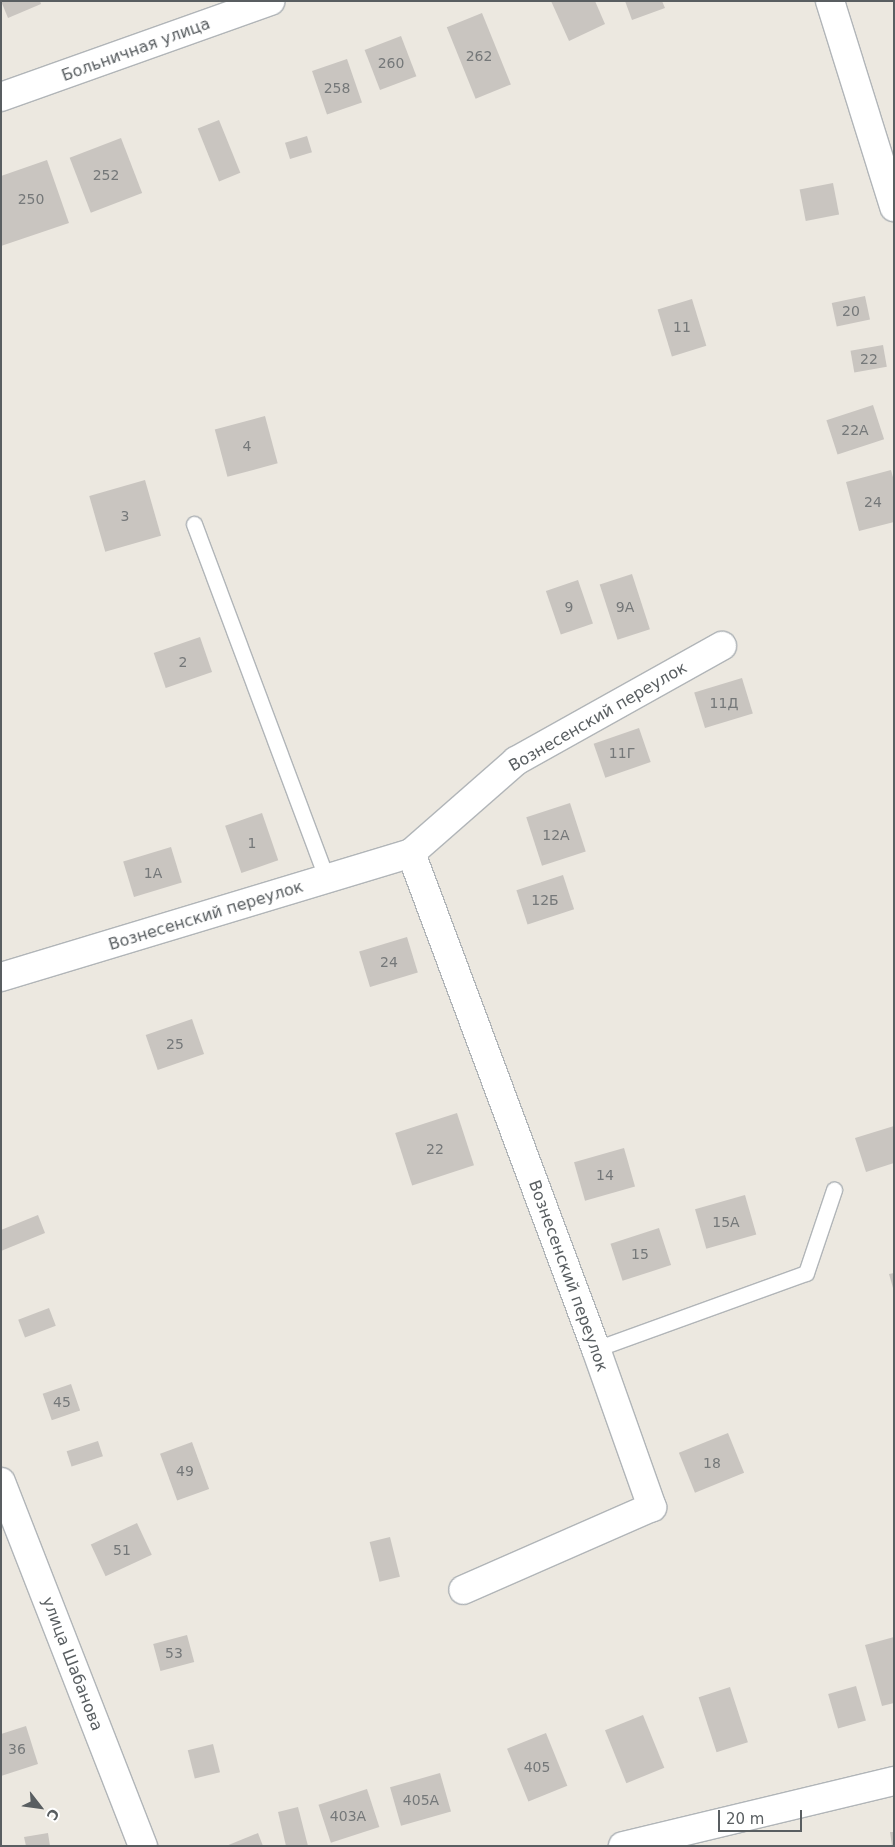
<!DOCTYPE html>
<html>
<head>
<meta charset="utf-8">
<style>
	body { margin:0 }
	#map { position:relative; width:895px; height:1847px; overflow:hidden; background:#ece8e0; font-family:"DejaVu Sans",sans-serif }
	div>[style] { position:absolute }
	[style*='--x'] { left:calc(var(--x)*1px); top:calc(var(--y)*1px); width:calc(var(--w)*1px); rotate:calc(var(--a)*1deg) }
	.building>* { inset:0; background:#c9c5c0; transform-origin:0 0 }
	.roads { filter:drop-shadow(1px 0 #b1b5b8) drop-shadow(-1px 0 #b1b5b8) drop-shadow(0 1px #b1b5b8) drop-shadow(0 -1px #b1b5b8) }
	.lane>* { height:15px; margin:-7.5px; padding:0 7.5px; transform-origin:7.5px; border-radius:7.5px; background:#fff }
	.street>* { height:28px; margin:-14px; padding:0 14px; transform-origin:14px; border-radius:14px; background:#fff }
	.secondary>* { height:28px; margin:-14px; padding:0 14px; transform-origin:14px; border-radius:14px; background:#fff }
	span { translate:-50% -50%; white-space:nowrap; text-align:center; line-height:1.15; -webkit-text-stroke:5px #fff; paint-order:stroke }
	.number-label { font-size:14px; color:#757879 }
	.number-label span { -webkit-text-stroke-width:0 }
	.street-label { font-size:16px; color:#595e61 }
	.frame { position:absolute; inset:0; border:2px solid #595e61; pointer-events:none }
	.north { position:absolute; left:15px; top:1782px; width:50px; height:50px; -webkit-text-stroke:4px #fff; paint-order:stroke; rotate:120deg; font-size:14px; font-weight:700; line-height:20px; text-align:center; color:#595e61 }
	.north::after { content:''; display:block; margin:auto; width:18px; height:22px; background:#595e61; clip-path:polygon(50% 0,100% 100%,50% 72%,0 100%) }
	.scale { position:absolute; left:718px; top:1810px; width:84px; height:22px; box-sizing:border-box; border:2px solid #595e61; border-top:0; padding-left:6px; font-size:15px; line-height:18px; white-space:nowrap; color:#595e61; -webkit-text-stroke:4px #fff; paint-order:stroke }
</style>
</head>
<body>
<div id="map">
	<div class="building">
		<i style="clip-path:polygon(1px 1px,40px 1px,41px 4px,8px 18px)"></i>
		<i style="clip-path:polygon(551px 1px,595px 1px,605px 24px,569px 41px)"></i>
		<i style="clip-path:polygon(625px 1px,662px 1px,665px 8px,632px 20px)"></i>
		<i style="left:482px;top:13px;width:77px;height:38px;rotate:68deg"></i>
		<i style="left:401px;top:36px;width:43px;height:39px;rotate:69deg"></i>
		<i style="left:347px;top:59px;width:46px;height:37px;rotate:71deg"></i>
		<i style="left:219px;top:120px;width:57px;height:23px;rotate:68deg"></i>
		<i style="left:307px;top:136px;width:17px;height:23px;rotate:73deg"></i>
		<i style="left:121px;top:138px;width:59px;height:55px;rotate:69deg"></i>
		<i style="clip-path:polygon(47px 160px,69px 223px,1px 246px,1px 176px)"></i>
		<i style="left:833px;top:183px;width:32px;height:34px;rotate:79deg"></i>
		<i style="left:865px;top:296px;width:24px;height:34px;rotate:78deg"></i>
		<i style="left:692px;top:299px;width:49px;height:36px;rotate:73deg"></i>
		<i style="left:883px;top:345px;width:22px;height:33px;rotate:80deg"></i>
		<i style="left:873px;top:405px;width:36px;height:49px;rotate:72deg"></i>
		<i style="left:265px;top:416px;width:49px;height:52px;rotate:75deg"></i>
		<i style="clip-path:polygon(891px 470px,894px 481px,894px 522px,859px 531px,846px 482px)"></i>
		<i style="left:145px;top:480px;width:58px;height:58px;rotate:74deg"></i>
		<i style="left:632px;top:574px;width:58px;height:34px;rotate:72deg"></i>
		<i style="left:578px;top:580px;width:46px;height:34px;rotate:71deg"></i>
		<i style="left:200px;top:637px;width:37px;height:49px;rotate:71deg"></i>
		<i style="left:742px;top:678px;width:37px;height:50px;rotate:73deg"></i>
		<i style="left:639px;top:728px;width:36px;height:48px;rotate:71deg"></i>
		<i style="left:570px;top:803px;width:51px;height:46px;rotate:72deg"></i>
		<i style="left:262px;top:813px;width:50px;height:39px;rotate:71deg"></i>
		<i style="left:171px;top:847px;width:37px;height:50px;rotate:73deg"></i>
		<i style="left:563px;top:875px;width:36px;height:49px;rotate:72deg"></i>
		<i style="left:407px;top:937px;width:37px;height:50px;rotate:73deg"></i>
		<i style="left:192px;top:1019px;width:37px;height:49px;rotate:71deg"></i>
		<i style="left:457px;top:1113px;width:55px;height:65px;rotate:72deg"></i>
		<i style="clip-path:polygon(894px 1126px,894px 1163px,866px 1172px,855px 1138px)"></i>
		<i style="left:624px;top:1148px;width:40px;height:52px;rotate:74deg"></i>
		<i style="left:745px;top:1195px;width:41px;height:52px;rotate:74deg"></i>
		<i style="clip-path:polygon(38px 1215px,45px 1233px,1px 1251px,1px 1230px)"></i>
		<i style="left:659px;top:1228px;width:39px;height:51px;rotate:72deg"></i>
		<i style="clip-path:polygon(894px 1273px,894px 1288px,893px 1288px,889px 1274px)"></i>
		<i style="left:49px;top:1308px;width:19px;height:33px;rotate:69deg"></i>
		<i style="left:71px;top:1384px;width:28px;height:30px;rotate:71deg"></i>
		<i style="left:728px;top:1433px;width:43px;height:53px;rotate:68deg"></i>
		<i style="left:98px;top:1441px;width:16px;height:33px;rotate:72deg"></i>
		<i style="left:192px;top:1442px;width:50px;height:34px;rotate:70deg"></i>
		<i style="left:137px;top:1523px;width:35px;height:51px;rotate:65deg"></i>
		<i style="left:390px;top:1537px;width:41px;height:21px;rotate:76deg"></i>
		<i style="left:187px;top:1635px;width:28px;height:35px;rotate:75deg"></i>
		<i style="clip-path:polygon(894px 1637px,894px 1703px,882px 1706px,865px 1645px)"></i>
		<i style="left:856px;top:1686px;width:36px;height:29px;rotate:74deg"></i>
		<i style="left:730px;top:1687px;width:58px;height:33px;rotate:72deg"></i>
		<i style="left:643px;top:1715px;width:57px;height:41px;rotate:68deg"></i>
		<i style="clip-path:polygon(26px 1726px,38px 1764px,1px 1776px,1px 1734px)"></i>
		<i style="left:546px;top:1733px;width:57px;height:42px;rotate:68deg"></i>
		<i style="left:213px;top:1744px;width:29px;height:26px;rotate:76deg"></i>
		<i style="left:440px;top:1773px;width:40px;height:52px;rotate:74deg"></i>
		<i style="left:367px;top:1789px;width:40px;height:51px;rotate:72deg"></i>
		<i style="clip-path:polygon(298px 1807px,308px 1846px,286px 1846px,278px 1812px)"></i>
		<i style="clip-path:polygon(890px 1832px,894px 1832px,894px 1846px,892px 1846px)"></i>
		<i style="clip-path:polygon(48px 1833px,50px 1846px,26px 1846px,24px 1837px)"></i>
		<i style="clip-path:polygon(258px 1833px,263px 1846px,226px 1846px)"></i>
	</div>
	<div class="roads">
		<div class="lane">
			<i style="--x:194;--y:524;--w:380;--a:69.5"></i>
			<i style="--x:596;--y:1349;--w:223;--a:-19.9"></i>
			<i style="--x:806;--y:1273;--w:88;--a:-71.4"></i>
		</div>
		<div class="street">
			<i style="--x:830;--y:1;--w:216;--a:72.7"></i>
			<i style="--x:411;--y:853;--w:529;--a:69.55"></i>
			<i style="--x:596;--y:1349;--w:168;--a:70.5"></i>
			<i style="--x:652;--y:1507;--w:206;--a:156.3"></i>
			<i style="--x:1;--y:977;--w:428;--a:-16.8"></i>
			<i style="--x:411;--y:853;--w:140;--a:-41.2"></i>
			<i style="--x:516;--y:761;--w:236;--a:-29.2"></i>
			<i style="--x:1;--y:1482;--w:391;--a:68.7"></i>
			<i style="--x:623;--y:1846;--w:279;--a:-13.5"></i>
		</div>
		<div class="secondary">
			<i style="--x:1;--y:97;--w:286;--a:-19.6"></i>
		</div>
	</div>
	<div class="number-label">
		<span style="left:479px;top:56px">262</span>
		<span style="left:391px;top:63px">260</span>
		<span style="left:337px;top:88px">258</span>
		<span style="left:106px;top:175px">252</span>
		<span style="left:31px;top:199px">250</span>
		<span style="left:851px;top:311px">20</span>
		<span style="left:682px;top:327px">11</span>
		<span style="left:869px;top:359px">22</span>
		<span style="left:855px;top:430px">22А</span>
		<span style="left:247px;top:446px">4</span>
		<span style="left:873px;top:502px">24</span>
		<span style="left:125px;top:516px">3</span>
		<span style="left:569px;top:607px">9</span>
		<span style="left:625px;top:607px">9А</span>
		<span style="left:183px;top:662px">2</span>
		<span style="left:724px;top:703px">11Д</span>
		<span style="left:622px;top:753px">11Г</span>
		<span style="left:556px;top:835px">12А</span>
		<span style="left:252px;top:843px">1</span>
		<span style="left:153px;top:873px">1А</span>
		<span style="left:545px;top:900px">12Б</span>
		<span style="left:389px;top:962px">24</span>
		<span style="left:175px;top:1044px">25</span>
		<span style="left:435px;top:1149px">22</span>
		<span style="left:605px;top:1175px">14</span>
		<span style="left:726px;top:1222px">15А</span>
		<span style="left:640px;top:1254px">15</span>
		<span style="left:62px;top:1402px">45</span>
		<span style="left:712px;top:1463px">18</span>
		<span style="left:185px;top:1471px">49</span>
		<span style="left:122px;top:1550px">51</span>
		<span style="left:174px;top:1653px">53</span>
		<span style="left:17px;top:1749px">36</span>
		<span style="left:537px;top:1767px">405</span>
		<span style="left:421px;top:1800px">405А</span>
		<span style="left:348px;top:1816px">403А</span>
	</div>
	<div class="street-label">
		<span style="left:136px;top:50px;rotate:-20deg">Больничная улица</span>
		<span style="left:598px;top:717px;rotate:-30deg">Вознесенский переулок</span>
		<span style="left:206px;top:916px;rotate:-17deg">Вознесенский переулок</span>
		<span style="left:568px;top:1276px;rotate:70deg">Вознесенский переулок</span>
		<span style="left:72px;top:1664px;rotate:69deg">улица Шабанова</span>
	</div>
	<div class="frame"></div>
	<div class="north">С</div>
	<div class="scale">20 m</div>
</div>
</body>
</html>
